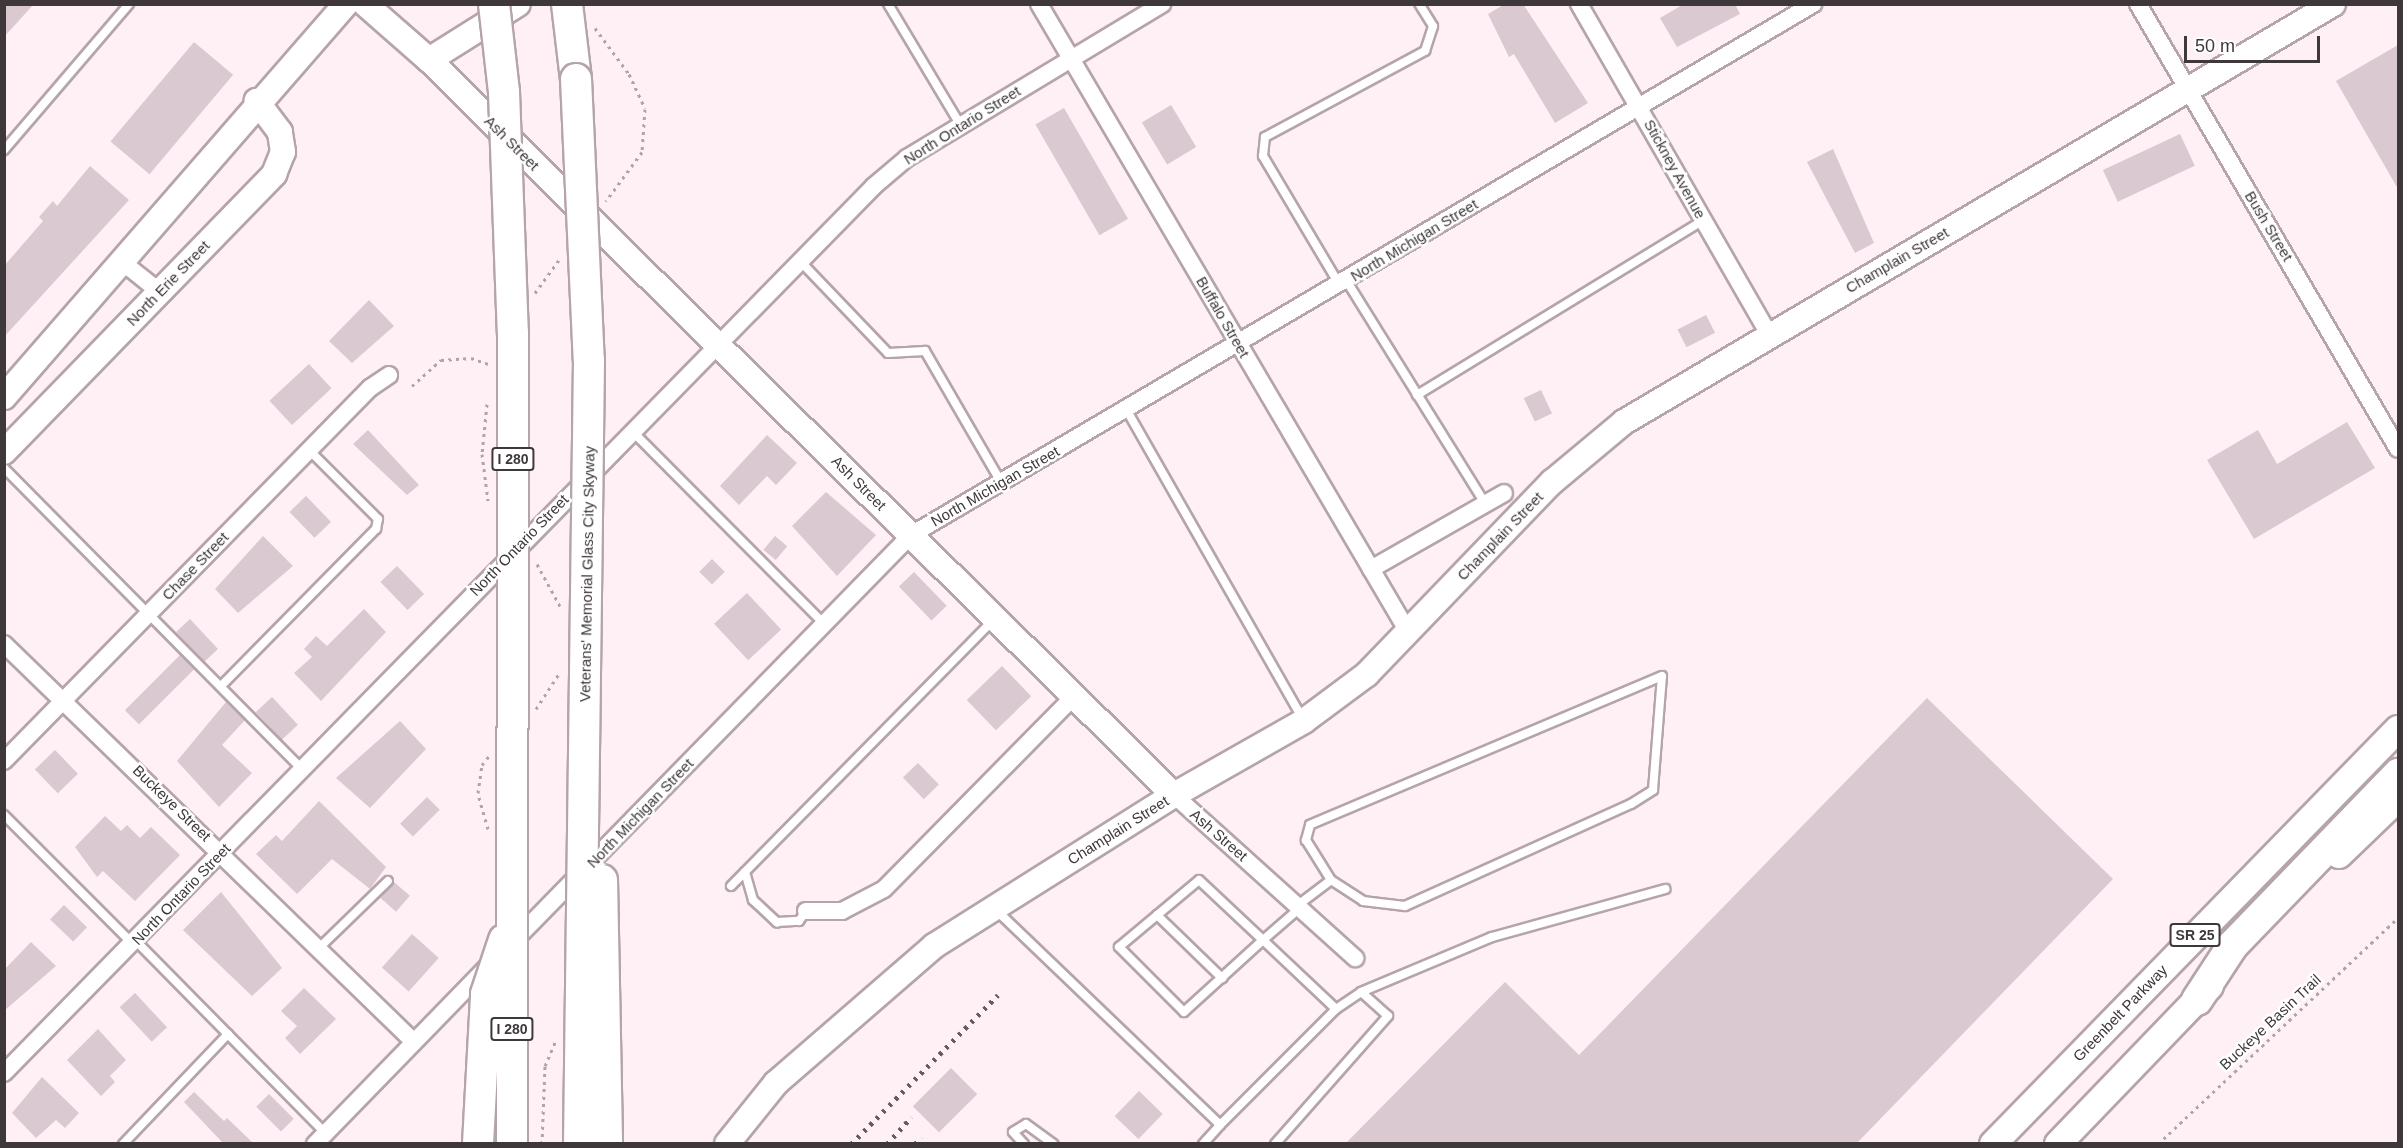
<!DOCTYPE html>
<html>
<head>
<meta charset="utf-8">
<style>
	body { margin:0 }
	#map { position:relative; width:2403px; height:1148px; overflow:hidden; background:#fef0f5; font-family:Helvetica,sans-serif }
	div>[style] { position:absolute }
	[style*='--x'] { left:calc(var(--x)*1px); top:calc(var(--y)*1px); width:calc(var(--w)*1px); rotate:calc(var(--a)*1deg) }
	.building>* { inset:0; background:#dac9d0; transform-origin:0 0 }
	.path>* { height:3px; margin-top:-1.5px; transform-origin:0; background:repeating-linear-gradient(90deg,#afa4a8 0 3px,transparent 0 7.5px) }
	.roads { filter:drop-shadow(2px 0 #b5a4ab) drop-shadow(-2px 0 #b5a4ab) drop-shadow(0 2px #b5a4ab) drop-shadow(0 -2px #b5a4ab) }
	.lane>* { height:8px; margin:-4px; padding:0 4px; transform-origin:4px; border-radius:4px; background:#fff }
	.street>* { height:16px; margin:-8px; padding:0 8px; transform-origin:8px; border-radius:8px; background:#fff }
	.secondary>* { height:24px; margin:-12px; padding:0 12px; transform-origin:12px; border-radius:12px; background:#fff }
	.primary>* { height:26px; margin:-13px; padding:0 13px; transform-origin:13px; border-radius:13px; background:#fff }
	.highway>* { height:30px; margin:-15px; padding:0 15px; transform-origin:15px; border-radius:15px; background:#fff }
	.rail>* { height:4.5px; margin-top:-2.25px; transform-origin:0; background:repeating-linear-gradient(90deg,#645c5f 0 3px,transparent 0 9px) }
	.bridges { filter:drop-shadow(2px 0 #b5a4ab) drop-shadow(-2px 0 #b5a4ab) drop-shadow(0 2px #b5a4ab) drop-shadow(0 -2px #b5a4ab) }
	.highway-bridge>* { height:30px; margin:-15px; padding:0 15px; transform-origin:15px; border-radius:15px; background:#fff }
	span { translate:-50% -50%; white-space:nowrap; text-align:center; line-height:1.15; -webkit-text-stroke:5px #fff; paint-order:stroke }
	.shield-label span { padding:2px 4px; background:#fff; border:2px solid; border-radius:4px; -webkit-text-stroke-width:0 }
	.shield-label { font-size:14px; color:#3f383b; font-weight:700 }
	.street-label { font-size:15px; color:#3f383b }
	.frame { position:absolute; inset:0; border:6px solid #3f383b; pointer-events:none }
	.scale { position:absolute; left:2184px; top:36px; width:136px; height:27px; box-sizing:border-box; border:3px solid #3f383b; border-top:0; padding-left:8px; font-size:18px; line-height:21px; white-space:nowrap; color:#3f383b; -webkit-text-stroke:4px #fff; paint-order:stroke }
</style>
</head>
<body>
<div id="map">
	<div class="building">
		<i style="clip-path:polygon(4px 4px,34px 4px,4px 37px)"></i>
		<i style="clip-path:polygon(1505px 4px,1523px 4px,1588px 103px,1555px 123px,1514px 54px,1509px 57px,1488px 14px)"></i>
		<i style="clip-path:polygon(1684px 4px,1735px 4px,1740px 14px,1677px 47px,1660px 18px)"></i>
		<i style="left:194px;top:42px;width:51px;height:130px;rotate:40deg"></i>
		<i style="clip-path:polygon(2398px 45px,2398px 189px,2336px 81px)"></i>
		<i style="left:1171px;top:105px;width:49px;height:34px;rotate:59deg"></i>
		<i style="left:1064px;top:108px;width:128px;height:33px;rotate:60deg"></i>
		<i style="left:2180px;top:134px;width:35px;height:85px;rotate:65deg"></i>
		<i style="clip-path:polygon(1833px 149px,1874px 243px,1855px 253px,1807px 162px)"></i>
		<i style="clip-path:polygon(90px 166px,129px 200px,4px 337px,4px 266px,43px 221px,39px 217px,53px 201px,57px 206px)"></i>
		<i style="clip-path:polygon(369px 300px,394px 326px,352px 363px,329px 341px)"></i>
		<i style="left:1706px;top:315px;width:20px;height:32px;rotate:63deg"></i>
		<i style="left:309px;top:364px;width:33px;height:54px;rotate:47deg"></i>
		<i style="left:1541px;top:390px;width:26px;height:19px;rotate:65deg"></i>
		<i style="clip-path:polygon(2347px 422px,2375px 468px,2254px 539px,2207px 460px,2258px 430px,2277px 464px)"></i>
		<i style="clip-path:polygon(368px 430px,419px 485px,407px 495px,353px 444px)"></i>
		<i style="clip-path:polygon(767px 435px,797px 463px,776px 485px,767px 476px,739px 505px,720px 486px)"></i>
		<i style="clip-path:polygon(826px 492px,876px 535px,837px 576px,792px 526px)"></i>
		<i style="left:306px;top:496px;width:36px;height:23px;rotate:46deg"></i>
		<i style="clip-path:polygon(263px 536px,293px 566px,238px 613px,215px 589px)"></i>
		<i style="left:775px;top:536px;width:16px;height:18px;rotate:40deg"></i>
		<i style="left:712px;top:559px;width:18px;height:18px;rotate:45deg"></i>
		<i style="left:397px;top:566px;width:39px;height:23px;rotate:46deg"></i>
		<i style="left:914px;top:572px;width:47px;height:21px;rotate:46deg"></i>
		<i style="left:747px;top:593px;width:50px;height:45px;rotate:47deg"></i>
		<i style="clip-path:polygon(364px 609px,386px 632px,321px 701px,294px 673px,312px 657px,304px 649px,316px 636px,327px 646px)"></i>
		<i style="left:190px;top:619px;width:41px;height:19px;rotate:47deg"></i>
		<i style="left:180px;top:655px;width:20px;height:78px;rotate:45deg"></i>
		<i style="left:1002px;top:666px;width:42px;height:49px;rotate:46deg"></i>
		<i style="left:272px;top:697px;width:38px;height:22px;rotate:47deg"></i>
		<i style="clip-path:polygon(1927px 698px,2113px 879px,1857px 1143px,1346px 1143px,1505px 982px,1579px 1055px)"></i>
		<i style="clip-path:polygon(226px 702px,245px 720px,222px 745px,252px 773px,219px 807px,177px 761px)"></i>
		<i style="clip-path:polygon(400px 721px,426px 749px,370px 808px,336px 778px)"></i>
		<i style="left:55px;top:750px;width:33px;height:28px;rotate:46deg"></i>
		<i style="left:918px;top:763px;width:30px;height:21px;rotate:46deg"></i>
		<i style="left:427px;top:797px;width:18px;height:38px;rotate:45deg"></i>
		<i style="clip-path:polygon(319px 801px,386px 867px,370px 889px,332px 859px,297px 894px,256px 854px,276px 835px,282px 841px)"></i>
		<i style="clip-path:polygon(105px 816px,121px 831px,127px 825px,140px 838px,151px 827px,180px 855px,135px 901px,103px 871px,97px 877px,75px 847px)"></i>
		<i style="left:394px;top:882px;width:21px;height:21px;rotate:41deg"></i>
		<i style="clip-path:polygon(221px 892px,282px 968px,252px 996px,183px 930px)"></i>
		<i style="left:64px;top:905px;width:32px;height:20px;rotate:44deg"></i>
		<i style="left:412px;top:934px;width:36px;height:45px;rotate:42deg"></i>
		<i style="clip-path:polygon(31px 942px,56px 966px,4px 1011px,4px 970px)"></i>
		<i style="clip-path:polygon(304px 988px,336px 1019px,300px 1054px,285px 1038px,297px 1026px,281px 1011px)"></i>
		<i style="left:135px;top:993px;width:47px;height:21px;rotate:47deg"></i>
		<i style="clip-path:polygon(98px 1029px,126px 1060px,110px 1076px,115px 1082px,101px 1096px,67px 1060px)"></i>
		<i style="left:951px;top:1068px;width:37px;height:54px;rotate:45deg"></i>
		<i style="clip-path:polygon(42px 1077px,79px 1113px,65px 1128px,56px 1120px,36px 1138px,12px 1113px)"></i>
		<i style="left:1139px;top:1091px;width:33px;height:35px;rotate:44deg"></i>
		<i style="clip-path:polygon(194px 1092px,224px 1121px,227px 1118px,253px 1143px,223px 1143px,184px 1102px)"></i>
		<i style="left:269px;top:1094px;width:35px;height:18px;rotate:45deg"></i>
	</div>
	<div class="path">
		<i style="--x:595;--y:28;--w:57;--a:53.5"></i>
		<i style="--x:629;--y:74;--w:38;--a:65"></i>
		<i style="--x:645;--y:109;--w:43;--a:94"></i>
		<i style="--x:642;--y:152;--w:61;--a:126.3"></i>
		<i style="--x:535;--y:293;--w:44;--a:-54.2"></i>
		<i style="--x:412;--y:386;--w:39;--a:-42"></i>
		<i style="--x:441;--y:360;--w:30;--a:-4"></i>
		<i style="--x:471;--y:358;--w:18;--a:19"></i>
		<i style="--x:487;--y:404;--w:50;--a:95.7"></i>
		<i style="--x:482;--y:454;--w:47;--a:82.7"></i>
		<i style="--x:537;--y:564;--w:50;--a:61.4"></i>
		<i style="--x:536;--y:709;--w:44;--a:-57"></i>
		<i style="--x:488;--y:829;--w:37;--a:-106"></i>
		<i style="--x:478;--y:793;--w:28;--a:-82"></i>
		<i style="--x:482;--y:765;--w:11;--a:-52"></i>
		<i style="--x:542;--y:1144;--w:78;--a:-87.8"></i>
		<i style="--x:545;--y:1066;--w:28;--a:-67"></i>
		<i style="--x:2158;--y:1144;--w:330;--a:-43.3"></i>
	</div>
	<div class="roads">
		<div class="lane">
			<i style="--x:888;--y:4;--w:142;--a:59.1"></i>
			<i style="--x:4;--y:150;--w:192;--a:-49.4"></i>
			<i style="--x:800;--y:261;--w:127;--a:46.3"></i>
			<i style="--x:888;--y:353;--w:37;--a:-3"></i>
			<i style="--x:925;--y:351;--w:151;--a:59.9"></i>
			<i style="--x:1346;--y:280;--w:263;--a:58.1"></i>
			<i style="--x:1339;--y:284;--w:149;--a:-120.7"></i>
			<i style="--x:1263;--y:156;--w:19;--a:-84"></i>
			<i style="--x:1265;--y:137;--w:182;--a:-28.3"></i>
			<i style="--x:1425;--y:51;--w:26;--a:-72"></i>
			<i style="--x:1433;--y:26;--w:26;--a:-122"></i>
			<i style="--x:1417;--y:395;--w:336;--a:-31.4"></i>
			<i style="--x:1126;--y:409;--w:356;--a:60.3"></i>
			<i style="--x:632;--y:431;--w:272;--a:45.1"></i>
			<i style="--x:4;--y:468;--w:424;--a:45.3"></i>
			<i style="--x:221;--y:686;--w:221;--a:-45.4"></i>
			<i style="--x:376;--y:529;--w:10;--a:-79"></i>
			<i style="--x:378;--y:519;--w:98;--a:-135"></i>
			<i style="--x:4;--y:815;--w:181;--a:45"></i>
			<i style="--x:745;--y:872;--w:29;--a:74"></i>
			<i style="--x:753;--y:900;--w:33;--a:43"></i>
			<i style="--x:777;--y:922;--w:22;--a:-3"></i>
			<i style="--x:799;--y:921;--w:12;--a:-55"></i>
			<i style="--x:1199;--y:880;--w:88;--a:43.2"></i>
			<i style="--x:1263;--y:940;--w:107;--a:137.7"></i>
			<i style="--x:1184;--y:1012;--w:92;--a:-135"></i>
			<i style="--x:1119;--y:947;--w:104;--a:-39.9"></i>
			<i style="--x:731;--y:886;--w:375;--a:-45.4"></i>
			<i style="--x:1298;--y:905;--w:41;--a:-37.1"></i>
			<i style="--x:1331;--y:880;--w:38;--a:33"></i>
			<i style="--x:1363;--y:901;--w:42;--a:6.8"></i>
			<i style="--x:1405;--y:906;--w:248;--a:-24.3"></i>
			<i style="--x:1631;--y:804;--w:26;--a:-32"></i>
			<i style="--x:1653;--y:790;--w:114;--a:-85.5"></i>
			<i style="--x:1662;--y:676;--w:382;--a:157.1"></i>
			<i style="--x:1310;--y:825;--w:16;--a:105"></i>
			<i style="--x:1306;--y:840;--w:47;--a:58"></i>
			<i style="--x:995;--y:909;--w:312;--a:43.8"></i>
			<i style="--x:1220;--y:1125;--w:164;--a:-45"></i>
			<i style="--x:1336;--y:1009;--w:100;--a:-136.6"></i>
			<i style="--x:1263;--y:940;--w:50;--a:-41"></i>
			<i style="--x:1157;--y:915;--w:91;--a:44.1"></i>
			<i style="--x:135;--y:940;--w:271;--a:45.4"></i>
			<i style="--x:319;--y:948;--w:96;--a:-44.2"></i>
			<i style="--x:1336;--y:1009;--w:30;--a:-34"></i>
			<i style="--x:1361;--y:992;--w:142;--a:-22.8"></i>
			<i style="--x:1492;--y:937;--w:180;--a:-15.5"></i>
			<i style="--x:123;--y:1144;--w:152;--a:-46.3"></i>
			<i style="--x:1024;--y:1144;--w:16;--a:-133"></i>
			<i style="--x:1013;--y:1132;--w:15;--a:-32"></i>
			<i style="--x:1026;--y:1124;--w:34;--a:36"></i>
			<i style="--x:1203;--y:1144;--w:25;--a:-48"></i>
			<i style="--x:1275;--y:1144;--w:171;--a:-48.6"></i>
			<i style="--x:1388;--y:1016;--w:36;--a:-138"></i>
		</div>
		<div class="street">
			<i style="--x:1039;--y:4;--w:726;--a:59.55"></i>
			<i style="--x:1579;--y:4;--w:382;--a:60.1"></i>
			<i style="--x:2138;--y:4;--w:515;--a:59.7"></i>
			<i style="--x:121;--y:261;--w:50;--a:38.5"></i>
			<i style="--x:1371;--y:569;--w:153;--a:-29.7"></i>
			<i style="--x:4;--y:644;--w:570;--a:44.15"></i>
			<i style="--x:4;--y:761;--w:523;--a:-45.54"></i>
			<i style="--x:370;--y:388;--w:23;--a:-34"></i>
			<i style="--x:1174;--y:795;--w:244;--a:42"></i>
			<i style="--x:806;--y:911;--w:36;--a:0"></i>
			<i style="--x:842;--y:911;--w:47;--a:-27.6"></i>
			<i style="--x:884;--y:889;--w:274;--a:-45.4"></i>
			<i style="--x:513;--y:942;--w:569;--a:-45.64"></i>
			<i style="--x:911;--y:535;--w:1047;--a:-30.48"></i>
			<i style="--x:4;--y:1073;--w:1242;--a:-45.55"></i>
			<i style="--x:874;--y:186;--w:43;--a:-40.3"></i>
			<i style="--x:907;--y:158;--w:298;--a:-31.1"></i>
			<i style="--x:315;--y:1144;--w:251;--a:-45.8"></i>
		</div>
		<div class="secondary">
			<i style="--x:365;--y:4;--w:85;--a:41.2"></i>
			<i style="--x:429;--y:60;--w:1047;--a:44.61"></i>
			<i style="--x:429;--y:60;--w:105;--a:-32.2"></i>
			<i style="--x:4;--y:397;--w:521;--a:-48.97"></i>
			<i style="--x:4;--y:452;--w:388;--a:-45.8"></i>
			<i style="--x:274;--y:174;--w:24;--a:-68"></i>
			<i style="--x:283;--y:152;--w:20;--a:-99"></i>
			<i style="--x:280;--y:132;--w:39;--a:-127"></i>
			<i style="--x:727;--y:1144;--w:78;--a:-51.2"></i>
			<i style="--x:776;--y:1083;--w:209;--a:-40.9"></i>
			<i style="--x:934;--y:946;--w:284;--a:-32.2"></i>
			<i style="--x:1174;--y:795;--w:150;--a:-29.6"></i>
			<i style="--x:1304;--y:721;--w:79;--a:-36.7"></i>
			<i style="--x:1367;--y:674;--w:267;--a:-46.1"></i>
			<i style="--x:1552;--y:482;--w:94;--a:-39.8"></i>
			<i style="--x:1624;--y:422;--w:823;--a:-30.52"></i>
		</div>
		<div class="primary">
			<i style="--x:2339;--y:855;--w:82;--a:-44"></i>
			<i style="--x:1993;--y:1144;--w:580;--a:-45.7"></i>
			<i style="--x:2058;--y:1144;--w:219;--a:-46.1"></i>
		</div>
		<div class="highway">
			<i style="--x:567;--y:4;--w:76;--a:83.2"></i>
			<i style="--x:2197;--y:1000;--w:66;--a:-56.8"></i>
			<i style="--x:2233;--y:945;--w:238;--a:-46"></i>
		</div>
	</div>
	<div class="rail">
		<i style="--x:851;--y:1144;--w:209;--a:-45.4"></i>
		<i style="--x:887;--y:1144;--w:36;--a:-48"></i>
		<i style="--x:915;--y:1144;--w:9;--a:-49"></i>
	</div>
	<div class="bridges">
		<div class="highway-bridge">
			<i style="--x:494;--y:4;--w:89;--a:83.5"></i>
			<i style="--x:504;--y:92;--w:241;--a:87.9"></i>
			<i style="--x:513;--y:333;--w:811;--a:90.07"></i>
			<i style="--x:576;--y:79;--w:281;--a:87.4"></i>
			<i style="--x:589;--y:360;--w:784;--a:90.73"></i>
			<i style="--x:602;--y:880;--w:264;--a:88.9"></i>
			<i style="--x:478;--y:1144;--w:150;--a:-86.9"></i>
			<i style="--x:486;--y:994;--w:57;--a:-71.6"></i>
		</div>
	</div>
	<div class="shield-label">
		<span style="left:513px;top:459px">I 280</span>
		<span style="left:2195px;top:935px">SR 25</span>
		<span style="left:512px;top:1029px">I 280</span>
	</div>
	<div class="street-label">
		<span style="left:962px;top:125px;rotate:-32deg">North Ontario Street</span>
		<span style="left:512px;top:143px;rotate:45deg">Ash Street</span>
		<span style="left:1675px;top:169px;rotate:61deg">Stickney Avenue</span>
		<span style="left:2269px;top:226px;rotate:59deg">Bush Street</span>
		<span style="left:1414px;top:240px;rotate:-31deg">North Michigan Street</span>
		<span style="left:1897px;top:260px;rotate:-30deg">Champlain Street</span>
		<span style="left:168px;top:283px;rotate:-46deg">North Erie Street</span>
		<span style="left:1223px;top:317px;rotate:60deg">Buffalo Street</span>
		<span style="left:859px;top:483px;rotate:45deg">Ash Street</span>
		<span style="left:995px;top:486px;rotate:-30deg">North Michigan Street</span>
		<span style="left:1500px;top:536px;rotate:-46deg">Champlain Street</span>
		<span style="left:519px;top:545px;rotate:-46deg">North Ontario Street</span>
		<span style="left:195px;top:566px;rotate:-46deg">Chase Street</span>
		<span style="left:587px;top:574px;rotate:-89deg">Veterans' Memorial Glass City Skyway</span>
		<span style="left:172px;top:803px;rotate:44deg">Buckeye Street</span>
		<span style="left:640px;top:813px;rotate:-46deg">North Michigan Street</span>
		<span style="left:1118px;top:830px;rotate:-32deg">Champlain Street</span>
		<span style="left:1219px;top:835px;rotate:41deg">Ash Street</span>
		<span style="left:181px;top:894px;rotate:-46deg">North Ontario Street</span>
		<span style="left:2120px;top:1013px;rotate:-46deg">Greenbelt Parkway</span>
		<span style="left:2270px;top:1022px;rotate:-43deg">Buckeye Basin Trail</span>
	</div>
	<div class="frame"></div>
	<div class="scale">50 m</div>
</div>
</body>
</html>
